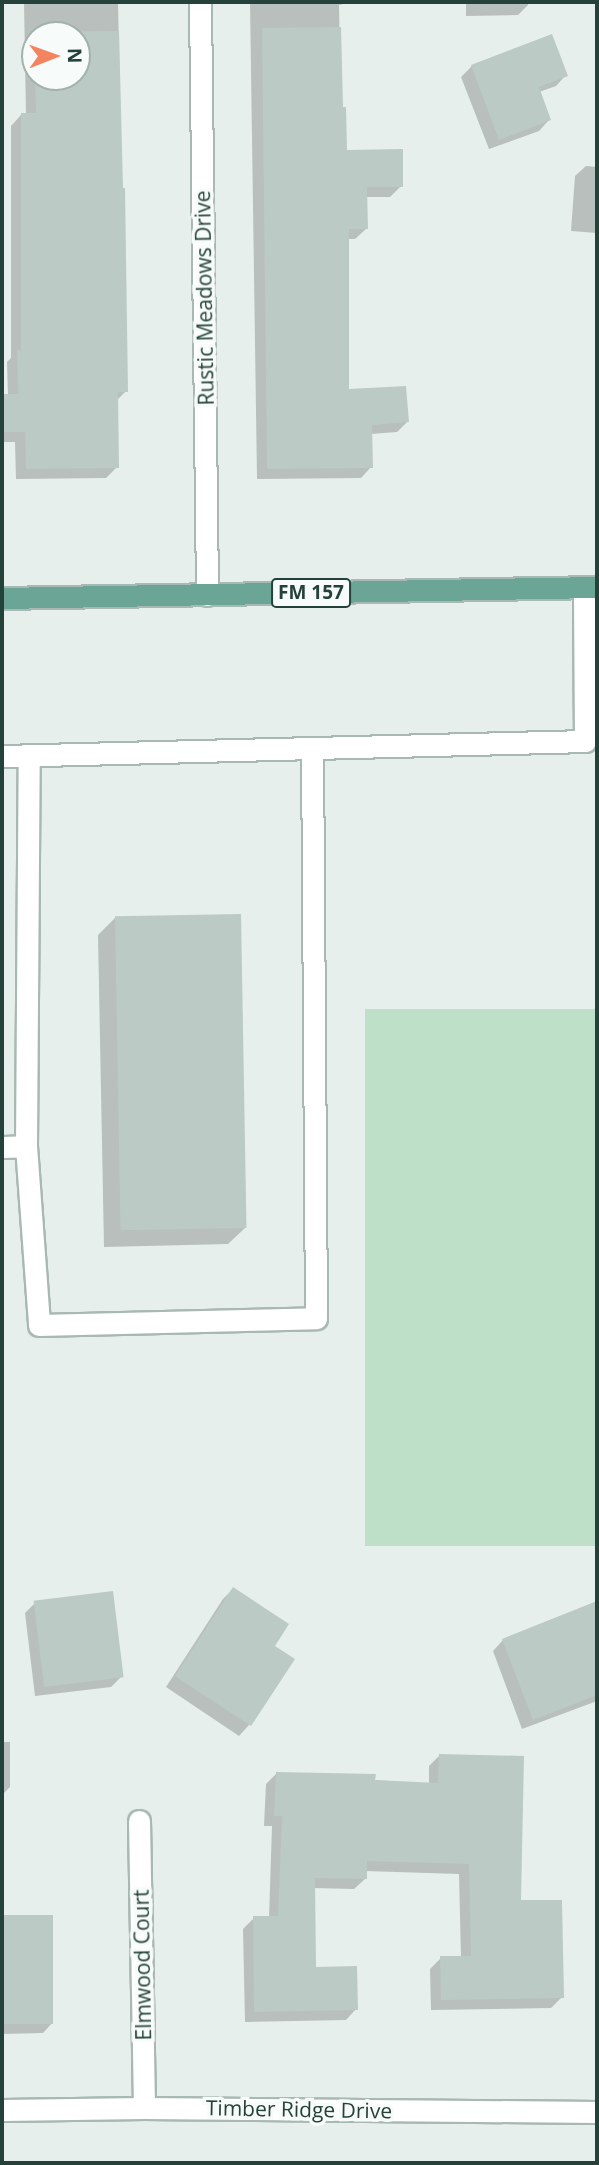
<!DOCTYPE html>
<html>
<head>
<meta charset="utf-8">
<style>
	body { margin:0 }
	#map { position:relative; width:599px; height:2165px; overflow:hidden; background:#e6efeb; font-family:"Open Sans",sans-serif }
	div>[style] { position:absolute }
	[style*='--x'] { left:calc(var(--x)*1px); top:calc(var(--y)*1px); width:calc(var(--w)*1px); rotate:calc(var(--a)*1deg) }
	.green>* { inset:0; background:#bfe0c8; transform-origin:0 0 }
	.shadow>* { inset:0; background:#0003 }
	.building>* { inset:0; background:#bbcac4; transform-origin:0 0 }
	.roads { filter:drop-shadow(2px 0 #a8b8b2) drop-shadow(-2px 0 #a8b8b2) drop-shadow(0 2px #a8b8b2) drop-shadow(0 -2px #a8b8b2) }
	.minor>* { height:21px; margin:-10.5px; padding:0 10.5px; transform-origin:10.5px; border-radius:10.5px; background:#fff }
	.major>* { height:21px; margin:-10.5px; padding:0 10.5px; transform-origin:10.5px; border-radius:10.5px; background:#6aa596 }
	span { translate:-50% -50%; white-space:nowrap; text-align:center; line-height:1.15; -webkit-text-stroke:7px #f7fbf9; paint-order:stroke }
	.shield-label span { padding:2px 5px; background:#f7fbf9; border:2px solid; border-radius:5px; -webkit-text-stroke-width:0 }
	.shield-label { font-size:19px; color:#24423a; font-weight:700 }
	.street-label { font-size:21px; color:#24423a }
	.frame { position:absolute; inset:0; border:4px solid #24423a; pointer-events:none }
	.north { position:absolute; left:21px; top:21px; width:70px; height:70px; box-sizing:border-box; background:#f7fbf9; border:2px solid #a3b1ad; border-radius:50%; rotate:89deg; font-size:19px; font-weight:700; line-height:28px; text-align:center; color:#24423a }
	.north::after { content:''; display:block; margin:auto; width:24px; height:32px; background:#f4845f; clip-path:polygon(50% 0,100% 100%,50% 72%,0 100%) }
</style>
</head>
<body>
<div id="map">
	<div class="green">
		<i style="left:597px;top:1009px;width:537px;height:232px;rotate:90deg"></i>
	</div>
	<div class="shadow">
		<i style="clip-path:polygon(evenodd,24px 2px,118px 2px,126px 391px,116px 401px,117px 467px,106px 478px,16px 479px,15px 442px,2px 442px,2px 396px,8px 396px,7px 362px,11px 358px,11px 126px,21px 115px,26px 115px,24px 2px,35px 35px,77px 35px,77px 77px,35px 77px,35px 35px)"></i>
		<i style="clip-path:polygon(250px 2px,352px 2px,339px 5px,341px 109px,346px 152px,401px 186px,390px 197px,365px 197px,366px 229px,355px 239px,347px 239px,347px 391px,408px 421px,397px 432px,371px 434px,371px 467px,361px 478px,257px 479px)"></i>
		<i style="clip-path:polygon(466px 2px,528px 2px,528px 5px,518px 15px,466px 16px)"></i>
		<i style="clip-path:polygon(472px 66px,566px 75px,556px 86px,539px 92px,549px 120px,539px 131px,489px 149px,461px 77px)"></i>
		<i style="clip-path:polygon(586px 166px,597px 167px,597px 233px,571px 231px,575px 176px)"></i>
		<i style="clip-path:polygon(115px 918px,245px 1228px,228px 1244px,104px 1247px,98px 935px)"></i>
		<i style="clip-path:polygon(233px 1589px,273px 1647px,292px 1660px,249px 1725px,239px 1736px,166px 1687px,223px 1599px)"></i>
		<i style="clip-path:polygon(35px 1603px,122px 1676px,111px 1687px,35px 1696px,25px 1613px)"></i>
		<i style="clip-path:polygon(597px 1603px,597px 1701px,522px 1729px,493px 1651px,503px 1640px)"></i>
		<i style="clip-path:polygon(2px 1742px,10px 1742px,10px 1787px,2px 1795px)"></i>
		<i style="clip-path:polygon(440px 1755px,519px 1902px,562px 1997px,551px 2008px,431px 2010px,430px 1969px,441px 1958px,461px 1958px,459px 1874px,365px 1871px,365px 1879px,354px 1889px,313px 1888px,315px 1968px,356px 2009px,346px 2020px,245px 2022px,243px 1929px,254px 1918px,269px 1918px,272px 1826px,264px 1826px,266px 1784px,277px 1773px,429px 1784px,429px 1766px)"></i>
		<i style="clip-path:polygon(52px 1916px,53px 2022px,43px 2033px,2px 2034px,2px 1917px)"></i>
	</div>
	<div class="building">
		<i style="clip-path:polygon(341px 27px,343px 107px,346px 107px,347px 150px,403px 149px,403px 187px,367px 187px,368px 229px,349px 229px,349px 389px,406px 386px,409px 422px,372px 425px,373px 468px,267px 469px,262px 28px)"></i>
		<i style="clip-path:polygon(119px 31px,123px 188px,125px 188px,128px 392px,118px 392px,119px 468px,26px 469px,25px 432px,2px 432px,2px 394px,18px 394px,17px 350px,21px 350px,21px 113px,36px 113px,35px 77px,77px 77px,77px 35px,35px 35px,35px 57px,35px 32px)"></i>
		<i style="clip-path:polygon(552px 34px,568px 76px,539px 87px,551px 120px,499px 140px,471px 65px)"></i>
		<i style="left:241px;top:914px;width:314px;height:126px;rotate:89deg"></i>
		<i style="clip-path:polygon(233px 1587px,289px 1624px,275px 1646px,295px 1659px,251px 1726px,175px 1676px)"></i>
		<i style="left:113px;top:1591px;width:87px;height:80px;rotate:83deg"></i>
		<i style="clip-path:polygon(597px 1601px,597px 1695px,533px 1720px,502px 1639px)"></i>
		<i style="clip-path:polygon(439px 1754px,524px 1756px,521px 1900px,562px 1900px,564px 1998px,441px 2000px,440px 1956px,471px 1956px,469px 1864px,367px 1861px,367px 1879px,315px 1878px,316px 1967px,357px 1966px,358px 2010px,254px 2012px,253px 1916px,278px 1916px,282px 1816px,274px 1816px,276px 1772px,376px 1774px,375px 1780px,438px 1783px)"></i>
		<i style="left:2px;top:1915px;width:51px;height:109px"></i>
	</div>
	<div class="roads">
		<div class="minor">
			<i style="--x:200;--y:2;--w:593;--a:89.32"></i>
			<i style="--x:2;--y:756;--w:583;--a:-1.47"></i>
			<i style="--x:585;--y:741;--w:154;--a:-90.4"></i>
			<i style="--x:26;--y:1146;--w:390;--a:-89.6"></i>
			<i style="--x:2;--y:1147;--w:24;--a:-2"></i>
			<i style="--x:26;--y:1146;--w:179;--a:85.8"></i>
			<i style="--x:39;--y:1325;--w:277;--a:-1.4"></i>
			<i style="--x:316;--y:1318;--w:570;--a:-90.4"></i>
			<i style="--x:139;--y:1821;--w:287;--a:89"></i>
			<i style="--x:2;--y:2110;--w:142;--a:-0.8"></i>
			<i style="--x:144;--y:2108;--w:453;--a:0.5"></i>
		</div>
		<div class="major">
			<i style="--x:2;--y:598;--w:595;--a:-1.06"></i>
		</div>
	</div>
	<div class="shield-label">
		<span style="left:311px;top:593px">FM 157</span>
	</div>
	<div class="street-label">
		<span style="left:204px;top:298px;rotate:-91deg">Rustic Meadows Drive</span>
		<span style="left:142px;top:1965px;rotate:-91deg">Elmwood Court</span>
		<span style="left:299px;top:2109px;rotate:1deg">Timber Ridge Drive</span>
	</div>
	<div class="frame"></div>
	<div class="north">N</div>
</div>
</body>
</html>
